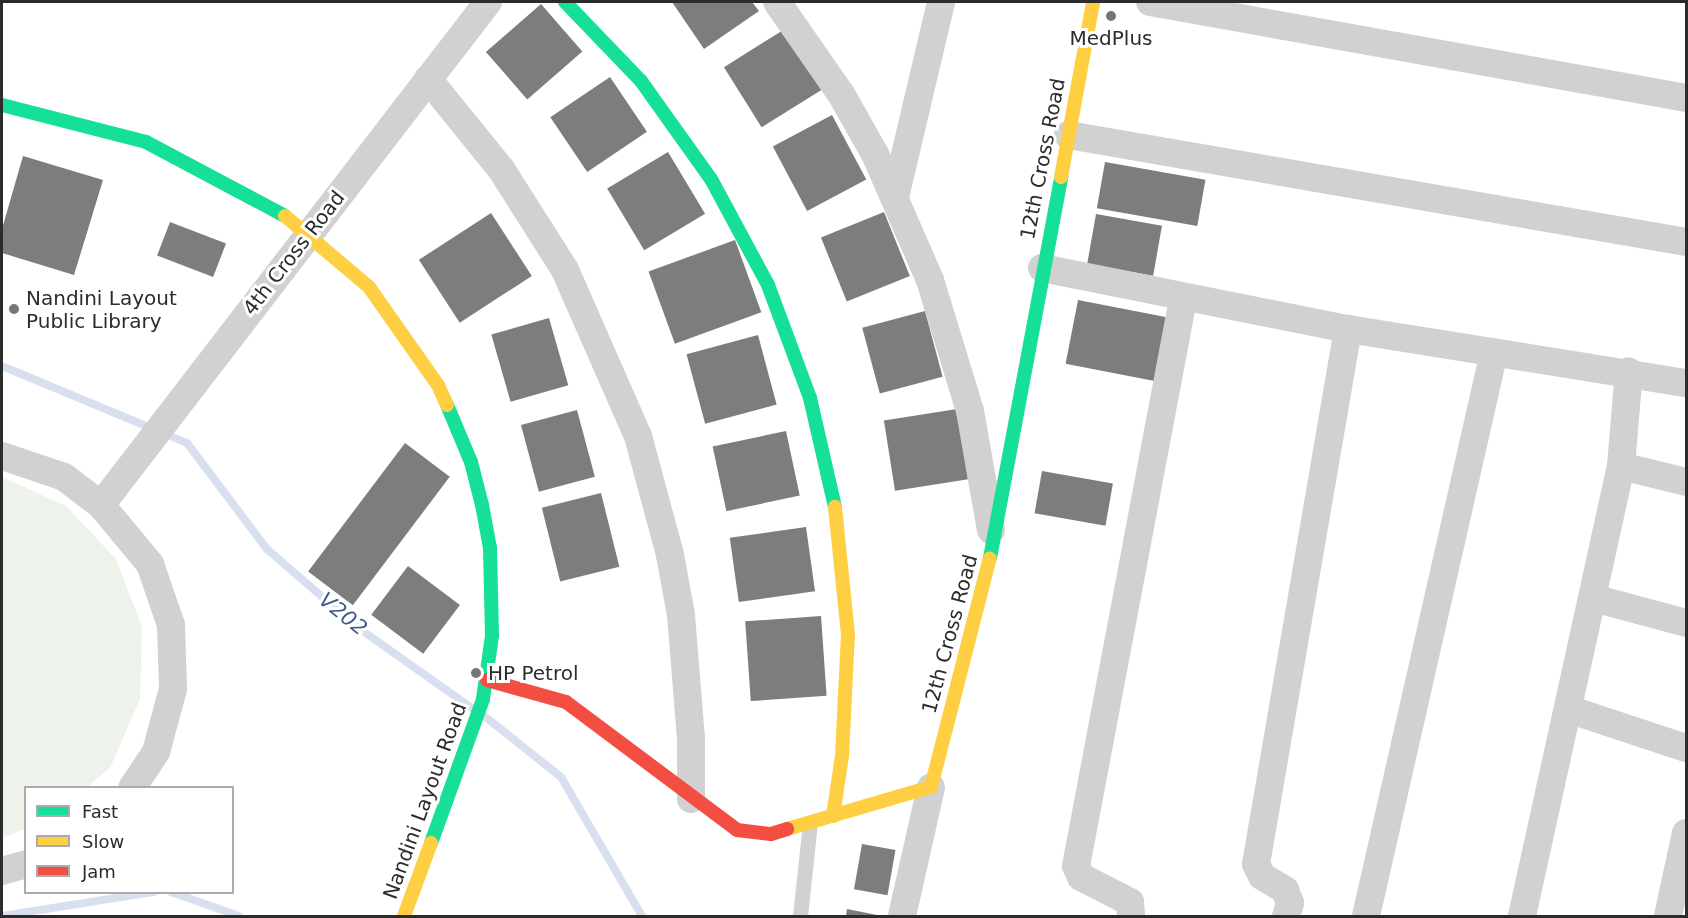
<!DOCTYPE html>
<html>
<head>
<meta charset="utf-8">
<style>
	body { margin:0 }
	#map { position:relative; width:1688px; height:918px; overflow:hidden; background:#fff; font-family:"DejaVu Sans",sans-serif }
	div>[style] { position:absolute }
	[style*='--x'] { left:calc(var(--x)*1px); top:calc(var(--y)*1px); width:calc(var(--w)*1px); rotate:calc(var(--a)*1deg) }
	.green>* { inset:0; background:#edf3eb }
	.stream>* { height:8px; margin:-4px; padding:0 4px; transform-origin:4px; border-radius:4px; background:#d8e0f0 }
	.building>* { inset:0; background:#7d7d7d; transform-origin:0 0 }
	.lane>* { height:15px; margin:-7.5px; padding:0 7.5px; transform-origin:7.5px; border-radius:7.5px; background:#d1d1d1 }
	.street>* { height:28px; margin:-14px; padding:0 14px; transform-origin:14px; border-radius:14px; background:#d1d1d1 }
	.fast>* { height:14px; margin:-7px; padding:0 7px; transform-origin:7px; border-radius:7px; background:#16e098 }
	.slow>* { height:14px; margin:-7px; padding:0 7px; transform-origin:7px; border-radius:7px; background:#ffcf43 }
	.jam>* { height:14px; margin:-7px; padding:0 7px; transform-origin:7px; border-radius:7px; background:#f24e42 }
	.dots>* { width:16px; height:16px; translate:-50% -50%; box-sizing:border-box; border:3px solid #fff; border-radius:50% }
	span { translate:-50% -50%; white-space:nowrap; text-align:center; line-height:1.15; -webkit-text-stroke:6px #fff; paint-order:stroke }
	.poi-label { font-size:20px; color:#2c2c2c }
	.left { translate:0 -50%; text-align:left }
	.street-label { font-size:20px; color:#2c2c2c }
	.water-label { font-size:21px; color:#3f5b8a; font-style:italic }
	.frame { position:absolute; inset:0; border:3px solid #2c2c2c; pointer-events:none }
	.legend { position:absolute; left:24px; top:786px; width:210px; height:108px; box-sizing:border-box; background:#fff; border:2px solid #ababab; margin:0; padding:8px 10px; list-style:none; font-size:18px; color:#2c2c2c }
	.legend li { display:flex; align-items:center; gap:12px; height:30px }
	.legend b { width:30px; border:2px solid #ababab }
</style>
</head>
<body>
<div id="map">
	<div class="green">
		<i style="clip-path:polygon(2px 477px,66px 506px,116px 559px,142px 627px,140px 699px,111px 766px,88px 787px,26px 788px,25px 829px,2px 838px)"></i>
	</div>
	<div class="stream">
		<i style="--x:2;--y:366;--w:200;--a:22.6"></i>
		<i style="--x:187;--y:443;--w:133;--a:53"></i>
		<i style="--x:267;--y:549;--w:119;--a:40.9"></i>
		<i style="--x:357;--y:627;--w:141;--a:35.2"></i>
		<i style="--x:483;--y:715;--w:100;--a:38.5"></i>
		<i style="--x:561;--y:777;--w:161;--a:59.8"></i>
		<i style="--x:171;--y:892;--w:72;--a:19.4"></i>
		<i style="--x:2;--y:916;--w:154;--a:-9"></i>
	</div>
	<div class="building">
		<i style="clip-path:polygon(672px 2px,752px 2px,759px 11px,704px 49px)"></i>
		<i style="left:541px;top:4px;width:63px;height:73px;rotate:49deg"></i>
		<i style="left:785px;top:29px;width:71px;height:72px;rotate:58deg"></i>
		<i style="left:610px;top:77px;width:66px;height:72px;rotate:56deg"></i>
		<i style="left:832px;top:115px;width:73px;height:67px;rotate:62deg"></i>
		<i style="left:668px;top:152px;width:72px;height:71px;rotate:59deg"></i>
		<i style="clip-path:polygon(23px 156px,103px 180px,74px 275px,2px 253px,2px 229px)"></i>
		<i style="left:1105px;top:162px;width:102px;height:47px;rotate:10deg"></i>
		<i style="left:884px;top:212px;width:69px;height:68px;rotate:68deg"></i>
		<i style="left:491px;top:213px;width:75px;height:86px;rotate:57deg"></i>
		<i style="left:1096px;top:214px;width:67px;height:51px;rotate:10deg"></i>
		<i style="left:170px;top:222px;width:60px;height:36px;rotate:21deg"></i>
		<i style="left:735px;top:240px;width:77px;height:92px;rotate:70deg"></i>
		<i style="left:1078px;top:300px;width:97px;height:65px;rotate:11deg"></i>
		<i style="left:925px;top:311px;width:68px;height:65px;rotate:75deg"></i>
		<i style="left:549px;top:318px;width:70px;height:60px;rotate:74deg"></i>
		<i style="left:758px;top:335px;width:72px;height:74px;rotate:75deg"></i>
		<i style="left:957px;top:409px;width:71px;height:74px;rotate:81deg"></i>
		<i style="left:577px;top:410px;width:69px;height:58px;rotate:75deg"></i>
		<i style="left:786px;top:431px;width:66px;height:75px;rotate:78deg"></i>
		<i style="left:405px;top:443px;width:56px;height:161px;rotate:37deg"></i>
		<i style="left:1042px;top:471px;width:72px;height:43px;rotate:10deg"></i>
		<i style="left:601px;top:493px;width:76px;height:61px;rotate:76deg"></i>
		<i style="left:806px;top:527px;width:65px;height:77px;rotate:82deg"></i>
		<i style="left:408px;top:566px;width:65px;height:61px;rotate:37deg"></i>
		<i style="left:821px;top:616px;width:80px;height:76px;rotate:86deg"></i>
		<i style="left:862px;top:844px;width:34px;height:46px;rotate:10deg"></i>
		<i style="clip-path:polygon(847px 909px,877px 915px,877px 916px,846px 916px)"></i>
	</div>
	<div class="lane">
		<i style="--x:800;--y:916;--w:94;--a:-83.9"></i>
	</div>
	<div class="street">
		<i style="--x:777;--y:2;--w:112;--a:55.2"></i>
		<i style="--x:841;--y:94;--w:69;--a:60.5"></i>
		<i style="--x:875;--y:154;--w:137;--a:66.4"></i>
		<i style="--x:930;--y:280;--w:137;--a:73"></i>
		<i style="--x:970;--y:411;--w:121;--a:80"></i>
		<i style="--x:1150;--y:2;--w:545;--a:10.15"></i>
		<i style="--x:428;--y:79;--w:116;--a:51"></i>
		<i style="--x:501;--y:169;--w:120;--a:57.6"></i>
		<i style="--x:565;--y:270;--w:181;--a:66.3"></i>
		<i style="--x:638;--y:436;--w:123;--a:74.9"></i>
		<i style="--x:670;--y:555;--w:61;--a:79.6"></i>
		<i style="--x:681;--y:615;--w:123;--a:85.4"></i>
		<i style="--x:691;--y:738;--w:61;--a:90"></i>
		<i style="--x:1068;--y:135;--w:627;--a:9.82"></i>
		<i style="--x:895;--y:197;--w:200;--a:-76.7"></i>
		<i style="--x:1042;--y:268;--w:312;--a:11.3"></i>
		<i style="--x:1348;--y:329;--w:342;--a:9.1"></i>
		<i style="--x:2;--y:456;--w:65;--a:18.7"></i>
		<i style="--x:64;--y:477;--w:46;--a:37.1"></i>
		<i style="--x:101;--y:505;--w:77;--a:50.3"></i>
		<i style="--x:150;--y:564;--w:65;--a:71"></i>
		<i style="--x:171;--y:625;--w:64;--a:88.2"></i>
		<i style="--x:173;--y:689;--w:65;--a:105.1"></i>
		<i style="--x:156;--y:752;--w:43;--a:123.7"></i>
		<i style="--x:1621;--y:466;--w:67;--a:13.8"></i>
		<i style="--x:101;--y:505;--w:635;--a:-52.43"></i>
		<i style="--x:1593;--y:598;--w:96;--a:15"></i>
		<i style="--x:1568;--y:709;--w:124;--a:18.3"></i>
		<i style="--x:2;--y:871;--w:25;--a:-16"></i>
		<i style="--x:902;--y:916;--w:132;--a:-77.3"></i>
		<i style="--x:1131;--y:916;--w:14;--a:-94"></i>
		<i style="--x:1130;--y:902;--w:55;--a:-153"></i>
		<i style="--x:1081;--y:877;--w:12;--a:-114"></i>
		<i style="--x:1076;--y:866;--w:577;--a:-79.31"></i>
		<i style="--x:1286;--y:916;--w:14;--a:-73"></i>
		<i style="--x:1290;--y:903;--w:14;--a:-111"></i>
		<i style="--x:1285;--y:890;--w:27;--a:-149"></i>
		<i style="--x:1262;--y:876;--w:13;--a:-117"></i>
		<i style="--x:1256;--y:864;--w:543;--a:-80.24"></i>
		<i style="--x:1366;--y:916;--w:578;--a:-77.21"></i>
		<i style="--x:1522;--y:916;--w:461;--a:-77.6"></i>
		<i style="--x:1621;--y:466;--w:95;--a:-85.2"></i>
		<i style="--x:1668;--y:916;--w:85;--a:-77.8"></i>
	</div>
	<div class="fast">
		<i style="--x:565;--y:2;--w:110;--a:46.1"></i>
		<i style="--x:641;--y:81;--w:120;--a:54.5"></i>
		<i style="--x:711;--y:179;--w:120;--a:61.7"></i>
		<i style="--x:768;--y:285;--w:121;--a:69.6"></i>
		<i style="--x:810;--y:398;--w:112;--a:77.1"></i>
		<i style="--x:2;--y:105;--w:149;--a:14.4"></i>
		<i style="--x:146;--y:142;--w:157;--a:28"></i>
		<i style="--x:990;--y:558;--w:388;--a:-79.4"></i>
		<i style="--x:431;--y:843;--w:153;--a:-70.1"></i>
		<i style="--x:483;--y:699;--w:64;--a:-81.9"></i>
		<i style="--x:492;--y:636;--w:88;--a:-91.3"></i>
		<i style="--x:490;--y:548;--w:44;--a:-100.5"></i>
		<i style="--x:482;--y:505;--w:44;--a:-104.3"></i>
		<i style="--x:471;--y:462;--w:62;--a:-112.8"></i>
	</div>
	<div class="slow">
		<i style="--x:1061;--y:177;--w:178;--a:-79.6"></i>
		<i style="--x:285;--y:216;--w:110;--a:40.2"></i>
		<i style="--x:369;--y:287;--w:120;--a:54.9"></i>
		<i style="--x:438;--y:385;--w:22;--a:66"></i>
		<i style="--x:833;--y:816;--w:61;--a:-81.5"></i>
		<i style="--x:842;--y:756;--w:121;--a:-87.2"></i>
		<i style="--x:848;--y:635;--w:129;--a:-95.8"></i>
		<i style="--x:787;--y:829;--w:150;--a:-16.3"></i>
		<i style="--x:931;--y:787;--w:236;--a:-75.6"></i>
		<i style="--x:404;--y:916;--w:78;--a:-69.7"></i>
	</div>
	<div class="jam">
		<i style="--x:487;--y:680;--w:82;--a:15.6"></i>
		<i style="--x:566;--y:702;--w:214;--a:36.8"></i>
		<i style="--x:737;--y:830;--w:34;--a:7"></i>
		<i style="--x:771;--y:834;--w:17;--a:-17"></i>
	</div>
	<div class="dots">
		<i style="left:1111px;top:16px;background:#767676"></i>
		<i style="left:14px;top:309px;background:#767676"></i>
		<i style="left:476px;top:673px;background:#767676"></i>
	</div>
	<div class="poi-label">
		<span style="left:1111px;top:38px">MedPlus</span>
		<span class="left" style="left:26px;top:310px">Nandini Layout<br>Public Library</span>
		<span class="left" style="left:488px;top:673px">HP Petrol</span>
	</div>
	<div class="street-label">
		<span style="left:1043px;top:159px;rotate:-79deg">12th Cross Road</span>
		<span style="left:294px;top:253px;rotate:-52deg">4th Cross Road</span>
		<span style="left:950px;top:634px;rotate:-75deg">12th Cross Road</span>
		<span style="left:425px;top:801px;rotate:-70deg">Nandini Layout Road</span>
	</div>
	<div class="water-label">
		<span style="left:343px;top:614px;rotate:39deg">V202</span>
	</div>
	<div class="frame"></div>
	<ul class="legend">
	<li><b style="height:8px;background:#16e098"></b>Fast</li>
	<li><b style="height:8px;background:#ffcf43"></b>Slow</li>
	<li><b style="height:8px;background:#f24e42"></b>Jam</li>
	</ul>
</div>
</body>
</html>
